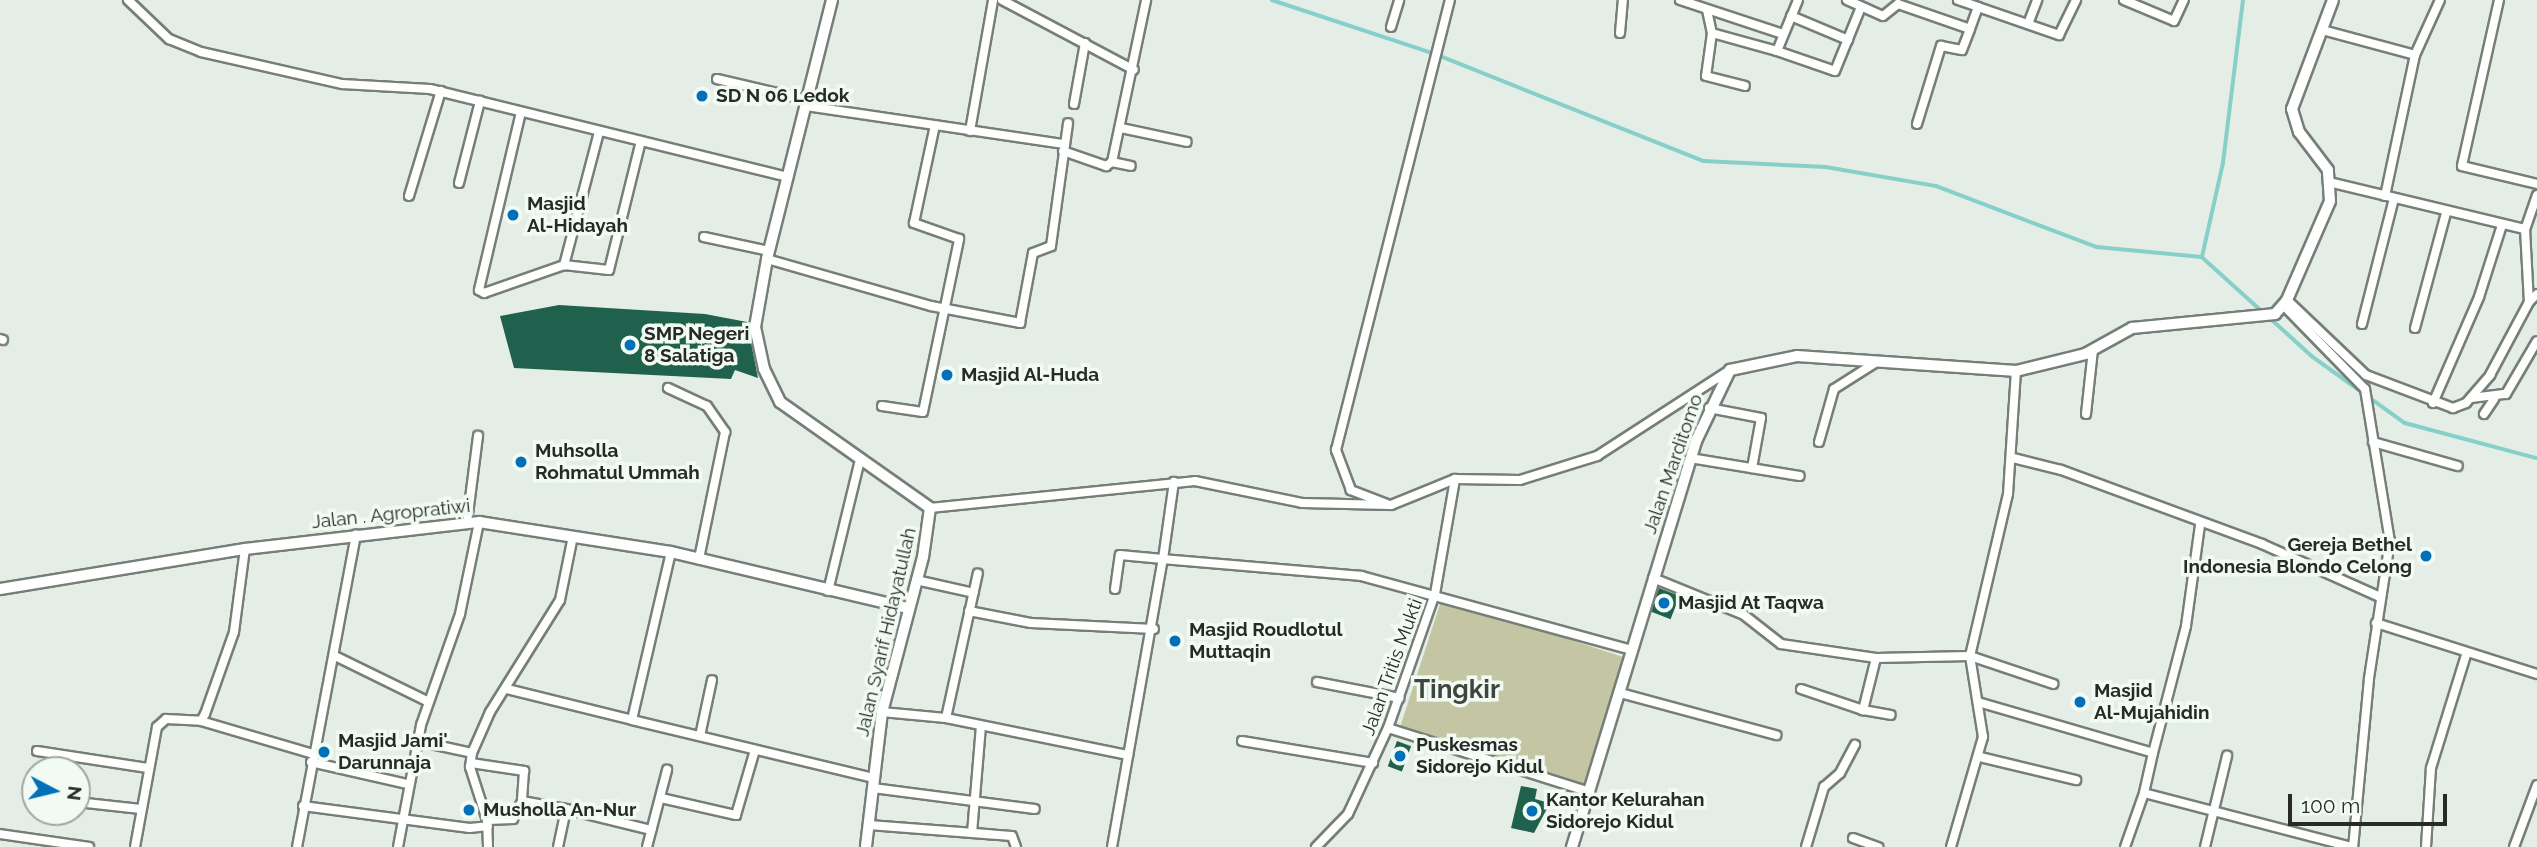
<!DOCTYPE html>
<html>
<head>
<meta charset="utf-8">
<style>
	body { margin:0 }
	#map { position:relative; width:2537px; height:847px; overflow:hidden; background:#e4eee6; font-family:Raleway,sans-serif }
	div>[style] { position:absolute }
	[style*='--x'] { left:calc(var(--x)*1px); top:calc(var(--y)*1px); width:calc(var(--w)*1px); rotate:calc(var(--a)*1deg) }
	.green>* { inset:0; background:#c4c6a3; transform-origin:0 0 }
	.stream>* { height:3.5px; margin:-1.75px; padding:0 1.75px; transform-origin:1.75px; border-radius:1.75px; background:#87cfc9 }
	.building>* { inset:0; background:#20614d; transform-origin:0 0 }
	.roads { filter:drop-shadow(2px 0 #767f77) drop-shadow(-2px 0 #767f77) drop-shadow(0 2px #767f77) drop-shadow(0 -2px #767f77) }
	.minor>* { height:8px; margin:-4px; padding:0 4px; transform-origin:4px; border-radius:4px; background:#fff }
	.tertiary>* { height:10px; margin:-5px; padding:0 5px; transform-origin:5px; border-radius:5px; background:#fff }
	.dots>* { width:19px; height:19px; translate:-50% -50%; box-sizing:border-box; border:4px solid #f1fbf3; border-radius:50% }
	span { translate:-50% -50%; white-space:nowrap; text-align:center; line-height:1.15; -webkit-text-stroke:7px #f1fbf3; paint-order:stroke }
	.poi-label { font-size:19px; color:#272a27; font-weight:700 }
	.left { translate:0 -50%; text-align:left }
	.right { translate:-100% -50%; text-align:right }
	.street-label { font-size:19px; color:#272a27 }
	.district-label { font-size:26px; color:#3d453e; font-weight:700 }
	.north { position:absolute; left:21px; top:756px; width:70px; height:70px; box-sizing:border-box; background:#f1fbf3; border:2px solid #a0a7a1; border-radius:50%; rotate:97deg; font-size:19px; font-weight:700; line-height:28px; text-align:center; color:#272a27 }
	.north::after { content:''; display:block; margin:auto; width:24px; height:32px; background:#0070bb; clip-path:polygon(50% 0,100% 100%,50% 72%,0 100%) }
	.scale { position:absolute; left:2288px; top:794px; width:159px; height:32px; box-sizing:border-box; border:4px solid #272a27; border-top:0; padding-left:9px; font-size:21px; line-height:24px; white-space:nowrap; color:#272a27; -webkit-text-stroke:5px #f1fbf3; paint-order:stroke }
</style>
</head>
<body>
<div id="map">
	<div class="green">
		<i style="left:1442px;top:598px;width:193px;height:134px;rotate:18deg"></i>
	</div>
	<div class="stream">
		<i style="--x:1272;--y:0;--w:172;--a:18.3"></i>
		<i style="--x:1435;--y:54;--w:289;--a:21.7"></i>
		<i style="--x:1704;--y:161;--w:122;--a:2.8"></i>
		<i style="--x:1826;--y:167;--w:112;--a:9.8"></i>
		<i style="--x:1936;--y:186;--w:172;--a:20.8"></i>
		<i style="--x:2097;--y:247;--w:105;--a:5.4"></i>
		<i style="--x:2202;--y:257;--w:82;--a:42"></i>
		<i style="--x:2202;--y:257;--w:96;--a:-77.4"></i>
		<i style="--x:2223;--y:163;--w:164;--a:-83"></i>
		<i style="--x:2269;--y:317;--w:59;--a:42.3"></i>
		<i style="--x:2313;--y:357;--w:113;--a:35.7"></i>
		<i style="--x:2405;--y:423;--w:137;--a:14.9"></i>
	</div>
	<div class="building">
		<i style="clip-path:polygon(559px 305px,705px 314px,747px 322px,758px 378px,735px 370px,731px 379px,514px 368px,500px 316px)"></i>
		<i style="left:1659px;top:588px;width:22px;height:25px;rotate:21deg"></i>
		<i style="left:1397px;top:741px;width:15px;height:27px;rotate:20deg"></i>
		<i style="clip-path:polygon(1521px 786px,1537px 789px,1535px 799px,1550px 803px,1534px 833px,1511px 828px)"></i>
	</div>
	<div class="roads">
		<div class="minor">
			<i style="--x:128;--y:0;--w:57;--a:43.6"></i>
			<i style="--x:169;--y:39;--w:35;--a:22"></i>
			<i style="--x:201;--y:52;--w:145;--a:12.8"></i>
			<i style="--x:342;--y:84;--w:88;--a:3.3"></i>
			<i style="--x:430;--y:89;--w:369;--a:13.8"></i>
			<i style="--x:1002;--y:0;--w:149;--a:27.9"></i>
			<i style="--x:1680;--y:0;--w:108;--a:18.3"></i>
			<i style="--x:1847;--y:0;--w:39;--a:24"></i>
			<i style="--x:1883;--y:16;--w:19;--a:-39"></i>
			<i style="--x:1898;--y:4;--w:76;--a:19.1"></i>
			<i style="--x:1970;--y:29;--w:23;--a:-70"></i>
			<i style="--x:1978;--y:7;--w:86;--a:19.1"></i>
			<i style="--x:2059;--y:35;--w:39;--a:-64"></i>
			<i style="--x:1958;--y:0;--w:21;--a:19"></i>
			<i style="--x:2124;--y:0;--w:54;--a:22.8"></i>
			<i style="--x:2174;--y:21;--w:23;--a:-65"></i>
			<i style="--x:2499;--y:0;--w:170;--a:102.6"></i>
			<i style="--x:2462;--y:166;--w:77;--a:13.5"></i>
			<i style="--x:1707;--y:10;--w:24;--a:78"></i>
			<i style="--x:1712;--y:33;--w:43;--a:97.9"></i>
			<i style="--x:1706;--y:76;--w:40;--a:14.4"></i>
			<i style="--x:1791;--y:16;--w:62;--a:22.8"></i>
			<i style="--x:2028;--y:24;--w:26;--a:-69"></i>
			<i style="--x:1391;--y:27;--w:28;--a:-73"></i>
			<i style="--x:2322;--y:30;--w:96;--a:15"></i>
			<i style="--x:1620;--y:33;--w:33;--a:-85"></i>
			<i style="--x:1712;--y:33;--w:67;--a:15.5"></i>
			<i style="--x:1777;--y:51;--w:55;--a:-67.6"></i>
			<i style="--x:1777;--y:51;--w:61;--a:19"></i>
			<i style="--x:1835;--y:71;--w:69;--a:-67.9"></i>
			<i style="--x:717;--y:79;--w:92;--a:13.1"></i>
			<i style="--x:1074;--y:104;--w:62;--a:-79.8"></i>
			<i style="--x:806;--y:106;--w:261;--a:8.4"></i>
			<i style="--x:521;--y:112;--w:183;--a:103.3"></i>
			<i style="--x:479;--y:290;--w:6;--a:31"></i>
			<i style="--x:484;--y:293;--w:85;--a:-19.3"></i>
			<i style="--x:1917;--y:124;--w:82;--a:-72.9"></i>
			<i style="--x:1941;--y:46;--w:21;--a:11"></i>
			<i style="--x:1962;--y:50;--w:22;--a:-69"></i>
			<i style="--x:1121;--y:128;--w:67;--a:12"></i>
			<i style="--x:970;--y:131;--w:133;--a:-80"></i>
			<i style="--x:599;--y:132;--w:138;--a:104.7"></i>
			<i style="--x:564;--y:265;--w:45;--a:6.3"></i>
			<i style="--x:609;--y:270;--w:133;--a:-76.1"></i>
			<i style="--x:1063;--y:151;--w:46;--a:19.2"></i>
			<i style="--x:1106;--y:166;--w:7;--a:-34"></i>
			<i style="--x:1112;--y:162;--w:166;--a:-78.1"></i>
			<i style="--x:1112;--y:162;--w:19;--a:12"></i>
			<i style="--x:459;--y:183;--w:85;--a:-75.6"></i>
			<i style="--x:2333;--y:183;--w:197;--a:13.5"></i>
			<i style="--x:2537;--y:195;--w:36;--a:109"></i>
			<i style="--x:2525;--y:229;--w:73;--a:86.9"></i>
			<i style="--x:2529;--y:302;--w:11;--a:-45"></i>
			<i style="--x:409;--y:196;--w:110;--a:-73.1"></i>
			<i style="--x:2385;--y:196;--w:144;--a:-78"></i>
			<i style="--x:2415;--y:55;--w:60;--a:-65.6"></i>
			<i style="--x:704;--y:237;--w:66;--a:12.2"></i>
			<i style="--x:767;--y:259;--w:171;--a:16"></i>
			<i style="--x:931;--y:306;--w:91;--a:10.8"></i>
			<i style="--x:1020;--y:323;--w:71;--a:-79.5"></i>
			<i style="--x:1033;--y:253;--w:19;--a:-21"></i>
			<i style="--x:1051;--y:246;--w:124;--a:-82.1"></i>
			<i style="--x:2287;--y:300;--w:109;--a:43.5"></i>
			<i style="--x:2366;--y:375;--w:93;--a:20.8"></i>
			<i style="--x:2453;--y:408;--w:14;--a:-21"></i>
			<i style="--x:2466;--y:403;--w:37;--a:-49"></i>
			<i style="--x:2490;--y:375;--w:83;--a:-61.9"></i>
			<i style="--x:2283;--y:305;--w:117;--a:45.7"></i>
			<i style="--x:2365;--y:389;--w:154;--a:80.7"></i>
			<i style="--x:2390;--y:541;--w:140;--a:98.7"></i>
			<i style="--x:2369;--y:679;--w:169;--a:95.4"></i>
			<i style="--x:2362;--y:324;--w:130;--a:-75.7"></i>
			<i style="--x:2415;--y:328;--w:119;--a:-74.9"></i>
			<i style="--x:0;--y:339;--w:3;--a:18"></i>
			<i style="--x:668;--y:388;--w:43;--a:24.8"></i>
			<i style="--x:707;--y:406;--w:32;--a:55"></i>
			<i style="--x:725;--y:432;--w:130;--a:101.6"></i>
			<i style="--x:2471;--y:398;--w:35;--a:-7"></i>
			<i style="--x:2506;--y:394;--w:61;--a:-59.7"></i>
			<i style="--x:2433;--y:403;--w:116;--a:-66.5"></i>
			<i style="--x:2479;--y:297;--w:76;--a:-72.3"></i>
			<i style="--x:882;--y:406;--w:41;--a:8.3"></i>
			<i style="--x:923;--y:412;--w:177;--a:-78.2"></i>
			<i style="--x:959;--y:239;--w:48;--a:-160.4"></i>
			<i style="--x:914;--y:223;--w:100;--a:-77.9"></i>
			<i style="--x:1709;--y:408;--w:53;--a:10.9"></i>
			<i style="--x:1761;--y:418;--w:51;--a:100.2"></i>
			<i style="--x:2086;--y:414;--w:64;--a:-83.8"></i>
			<i style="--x:2484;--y:414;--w:18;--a:-56"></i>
			<i style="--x:1819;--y:442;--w:55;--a:-74.2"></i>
			<i style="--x:1834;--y:389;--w:52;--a:-32.5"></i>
			<i style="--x:2373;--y:442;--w:88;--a:15.8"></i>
			<i style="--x:1690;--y:458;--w:111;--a:9.3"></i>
			<i style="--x:2013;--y:458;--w:49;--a:14"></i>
			<i style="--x:2061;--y:470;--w:214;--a:20.2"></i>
			<i style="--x:2262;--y:544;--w:129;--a:24.2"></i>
			<i style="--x:1387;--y:504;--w:39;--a:-159"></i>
			<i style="--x:1351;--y:490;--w:43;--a:-110.6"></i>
			<i style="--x:1336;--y:450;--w:464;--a:-75.8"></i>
			<i style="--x:930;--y:508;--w:266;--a:-5.8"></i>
			<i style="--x:1195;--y:481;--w:109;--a:11.6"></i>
			<i style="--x:1302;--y:503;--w:89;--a:1.3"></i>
			<i style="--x:1391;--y:505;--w:69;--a:-22.1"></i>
			<i style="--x:1455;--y:479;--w:65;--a:0.9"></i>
			<i style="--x:1520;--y:480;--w:81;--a:-17.3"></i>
			<i style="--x:1597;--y:456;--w:158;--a:-32.9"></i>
			<i style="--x:467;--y:522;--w:87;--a:-82.7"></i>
			<i style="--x:671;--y:552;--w:172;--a:103.1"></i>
			<i style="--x:632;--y:720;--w:249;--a:13.5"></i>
			<i style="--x:1653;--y:578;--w:98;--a:22.1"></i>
			<i style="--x:1744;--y:615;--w:47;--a:38.1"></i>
			<i style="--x:1781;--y:644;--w:96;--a:8.4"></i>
			<i style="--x:1876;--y:658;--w:94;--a:-1.2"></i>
			<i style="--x:1970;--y:656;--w:88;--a:18.6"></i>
			<i style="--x:916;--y:580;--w:59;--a:12.6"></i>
			<i style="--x:1115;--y:589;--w:34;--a:-82"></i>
			<i style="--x:1120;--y:555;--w:43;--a:5.3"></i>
			<i style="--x:1163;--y:559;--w:78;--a:-81.9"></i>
			<i style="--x:828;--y:591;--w:135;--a:-76.3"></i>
			<i style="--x:969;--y:611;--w:63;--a:11"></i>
			<i style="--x:1031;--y:623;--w:123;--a:2.8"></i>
			<i style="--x:2376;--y:623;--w:169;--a:17.6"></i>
			<i style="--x:335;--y:656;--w:102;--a:26.1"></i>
			<i style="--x:1876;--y:658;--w:54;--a:104"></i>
			<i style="--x:1863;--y:710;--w:28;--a:10"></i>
			<i style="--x:1317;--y:682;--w:84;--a:11"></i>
			<i style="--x:507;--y:689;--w:129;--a:13.9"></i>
			<i style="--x:1801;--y:689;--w:65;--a:18.7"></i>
			<i style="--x:1620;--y:693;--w:162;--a:15.1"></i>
			<i style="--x:1978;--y:702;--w:182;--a:16.2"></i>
			<i style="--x:2153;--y:753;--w:41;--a:102.7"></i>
			<i style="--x:2144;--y:793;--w:215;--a:14.6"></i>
			<i style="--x:882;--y:712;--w:64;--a:5.4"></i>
			<i style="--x:946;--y:718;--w:186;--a:11.5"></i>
			<i style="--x:946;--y:718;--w:148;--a:-77.6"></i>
			<i style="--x:201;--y:721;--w:117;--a:16.4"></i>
			<i style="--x:1388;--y:728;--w:212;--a:17.6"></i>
			<i style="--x:700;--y:736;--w:57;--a:-77.9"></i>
			<i style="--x:417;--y:741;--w:56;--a:12.3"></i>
			<i style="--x:1242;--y:741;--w:133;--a:9.5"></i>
			<i style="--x:37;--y:751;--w:112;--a:8.7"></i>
			<i style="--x:2153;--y:753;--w:131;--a:-75.4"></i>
			<i style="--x:2186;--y:626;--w:102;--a:-82.1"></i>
			<i style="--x:1980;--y:757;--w:99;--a:13.5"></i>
			<i style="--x:311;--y:762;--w:98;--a:12.9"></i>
			<i style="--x:471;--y:763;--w:54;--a:8.6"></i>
			<i style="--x:524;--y:771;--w:30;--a:94"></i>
			<i style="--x:873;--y:788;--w:163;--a:7.4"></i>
			<i style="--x:661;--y:798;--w:77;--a:12.8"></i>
			<i style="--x:736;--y:815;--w:68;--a:-73.7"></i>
			<i style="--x:77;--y:802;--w:64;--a:6.2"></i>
			<i style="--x:303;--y:806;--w:168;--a:7.5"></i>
			<i style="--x:470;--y:828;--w:18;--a:-6"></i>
			<i style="--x:487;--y:820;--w:26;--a:-2"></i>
			<i style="--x:513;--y:819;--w:20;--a:-63"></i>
			<i style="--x:522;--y:801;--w:45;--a:10.3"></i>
			<i style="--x:869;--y:825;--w:143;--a:4.4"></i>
			<i style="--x:1012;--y:836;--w:12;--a:70"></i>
			<i style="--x:972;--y:833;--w:107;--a:-85.2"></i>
			<i style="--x:0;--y:834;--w:90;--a:8.3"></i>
			<i style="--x:1853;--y:838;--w:27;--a:20"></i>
			<i style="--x:135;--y:847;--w:122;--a:-79.6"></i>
			<i style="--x:157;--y:727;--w:12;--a:-42"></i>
			<i style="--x:166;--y:719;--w:35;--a:3"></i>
			<i style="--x:201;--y:721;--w:8;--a:-60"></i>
			<i style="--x:205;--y:714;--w:87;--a:-70.5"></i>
			<i style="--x:234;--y:632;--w:84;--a:-82.5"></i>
			<i style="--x:297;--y:847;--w:318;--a:-79.3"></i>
			<i style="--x:398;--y:847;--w:124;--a:-79.3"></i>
			<i style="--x:421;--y:725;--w:118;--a:-70.6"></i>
			<i style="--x:460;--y:614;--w:94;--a:-78.3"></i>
			<i style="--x:488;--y:847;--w:27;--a:-92"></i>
			<i style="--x:487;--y:820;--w:56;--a:-107.8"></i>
			<i style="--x:470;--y:767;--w:14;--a:-82"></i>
			<i style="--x:472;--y:753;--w:45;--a:-66.3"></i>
			<i style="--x:490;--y:712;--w:132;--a:-58"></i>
			<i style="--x:560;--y:600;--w:65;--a:-78.5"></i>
			<i style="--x:558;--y:847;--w:39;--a:-78"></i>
			<i style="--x:566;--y:809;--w:88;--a:13.9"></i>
			<i style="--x:647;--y:847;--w:80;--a:-75.4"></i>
			<i style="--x:1112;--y:847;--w:292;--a:-80"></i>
			<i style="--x:1163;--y:559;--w:199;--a:4.9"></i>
			<i style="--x:1361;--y:576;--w:280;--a:15.3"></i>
			<i style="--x:1316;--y:847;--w:46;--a:-45.9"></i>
			<i style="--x:1348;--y:814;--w:95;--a:-65.1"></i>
			<i style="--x:1388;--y:728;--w:142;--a:-70.7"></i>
			<i style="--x:1435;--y:594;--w:117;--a:-80.1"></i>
			<i style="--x:1806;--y:847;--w:63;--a:-73.3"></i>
			<i style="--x:1824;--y:787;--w:21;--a:-41"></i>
			<i style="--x:1840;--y:773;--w:32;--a:-62"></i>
			<i style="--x:1951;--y:847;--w:115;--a:-73.8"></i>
			<i style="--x:1983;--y:737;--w:82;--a:-99.1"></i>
			<i style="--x:1970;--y:656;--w:166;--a:-76.8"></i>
			<i style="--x:2008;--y:494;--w:123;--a:-86.3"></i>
			<i style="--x:2125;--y:847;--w:57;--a:-70.6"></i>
			<i style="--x:2205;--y:847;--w:94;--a:-76.4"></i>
			<i style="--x:2426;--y:847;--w:79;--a:-86.4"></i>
			<i style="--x:2431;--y:768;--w:118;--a:-72.8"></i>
			<i style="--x:2514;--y:847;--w:66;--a:-69.6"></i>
		</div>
		<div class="tertiary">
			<i style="--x:832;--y:0;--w:267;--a:104.1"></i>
			<i style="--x:767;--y:259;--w:69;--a:100"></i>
			<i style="--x:755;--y:327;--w:43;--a:77.9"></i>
			<i style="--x:764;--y:369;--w:37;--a:64"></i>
			<i style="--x:780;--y:402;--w:184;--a:35.2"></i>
			<i style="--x:930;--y:508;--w:49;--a:98.1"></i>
			<i style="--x:923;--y:557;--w:160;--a:104.8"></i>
			<i style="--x:882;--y:712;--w:136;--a:96.8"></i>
			<i style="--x:0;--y:589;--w:248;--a:-9.3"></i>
			<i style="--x:245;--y:549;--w:236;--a:-6.6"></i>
			<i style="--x:479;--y:522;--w:194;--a:8.9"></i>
			<i style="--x:671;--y:552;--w:243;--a:13.3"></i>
			<i style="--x:1572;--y:847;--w:425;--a:-73"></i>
			<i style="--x:1696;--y:441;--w:79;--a:-64.4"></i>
			<i style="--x:1730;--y:370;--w:68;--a:-11.8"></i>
			<i style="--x:1797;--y:356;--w:220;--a:3.9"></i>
			<i style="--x:2016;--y:371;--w:71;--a:-13.8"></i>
			<i style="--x:2085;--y:354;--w:54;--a:-29"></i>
			<i style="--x:2132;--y:328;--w:144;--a:-5.6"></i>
			<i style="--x:2275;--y:314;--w:18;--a:-49"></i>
			<i style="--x:2287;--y:300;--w:108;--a:-66.5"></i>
			<i style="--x:2330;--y:201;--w:31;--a:-94"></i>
			<i style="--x:2328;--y:170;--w:48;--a:-127.3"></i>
			<i style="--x:2299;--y:132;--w:24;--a:-107"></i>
			<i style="--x:2292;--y:109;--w:116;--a:-69.4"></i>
		</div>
	</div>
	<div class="dots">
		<i style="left:702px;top:96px;background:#0070bb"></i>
		<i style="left:513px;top:215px;background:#0070bb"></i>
		<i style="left:630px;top:345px;background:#0070bb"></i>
		<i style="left:947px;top:375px;background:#0070bb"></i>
		<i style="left:521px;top:462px;background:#0070bb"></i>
		<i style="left:2426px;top:556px;background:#0070bb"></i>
		<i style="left:1664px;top:603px;background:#0070bb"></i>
		<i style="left:1175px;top:641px;background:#0070bb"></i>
		<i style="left:2080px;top:702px;background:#0070bb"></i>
		<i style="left:324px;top:752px;background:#0070bb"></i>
		<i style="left:1400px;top:756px;background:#0070bb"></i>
		<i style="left:469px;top:810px;background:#0070bb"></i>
		<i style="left:1532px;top:811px;background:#0070bb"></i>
	</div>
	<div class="poi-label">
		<span class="left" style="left:716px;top:96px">SD N 06 Ledok</span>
		<span class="left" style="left:527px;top:215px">Masjid<br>Al-Hidayah</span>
		<span class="left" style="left:644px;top:345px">SMP Negeri<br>8 Salatiga</span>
		<span class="left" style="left:961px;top:375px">Masjid Al-Huda</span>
		<span class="left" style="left:535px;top:462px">Muhsolla<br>Rohmatul Ummah</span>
		<span class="right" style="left:2412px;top:556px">Gereja Bethel<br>Indonesia Blondo Celong</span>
		<span class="left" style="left:1678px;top:603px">Masjid At Taqwa</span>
		<span class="left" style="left:1189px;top:641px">Masjid Roudlotul<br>Muttaqin</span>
		<span class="left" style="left:2094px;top:702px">Masjid<br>Al-Mujahidin</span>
		<span class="left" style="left:338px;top:752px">Masjid Jami'<br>Darunnaja</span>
		<span class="left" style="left:1416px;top:756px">Puskesmas<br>Sidorejo Kidul</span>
		<span class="left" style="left:1546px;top:811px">Kantor Kelurahan<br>Sidorejo Kidul</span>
		<span class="left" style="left:483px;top:810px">Musholla An-Nur</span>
	</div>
	<div class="street-label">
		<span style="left:1673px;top:464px;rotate:-71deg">Jalan Marditomo</span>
		<span style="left:391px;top:514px;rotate:-6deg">Jalan . Agropratiwi</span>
		<span style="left:886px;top:632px;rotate:-77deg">Jalan Syarif Hidayatullah</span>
		<span style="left:1392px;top:667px;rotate:-70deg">Jalan Tritis Mukti</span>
	</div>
	<div class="district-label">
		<span style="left:1457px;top:690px">Tingkir</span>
	</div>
	<div class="north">N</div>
	<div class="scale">100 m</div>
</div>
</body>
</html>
